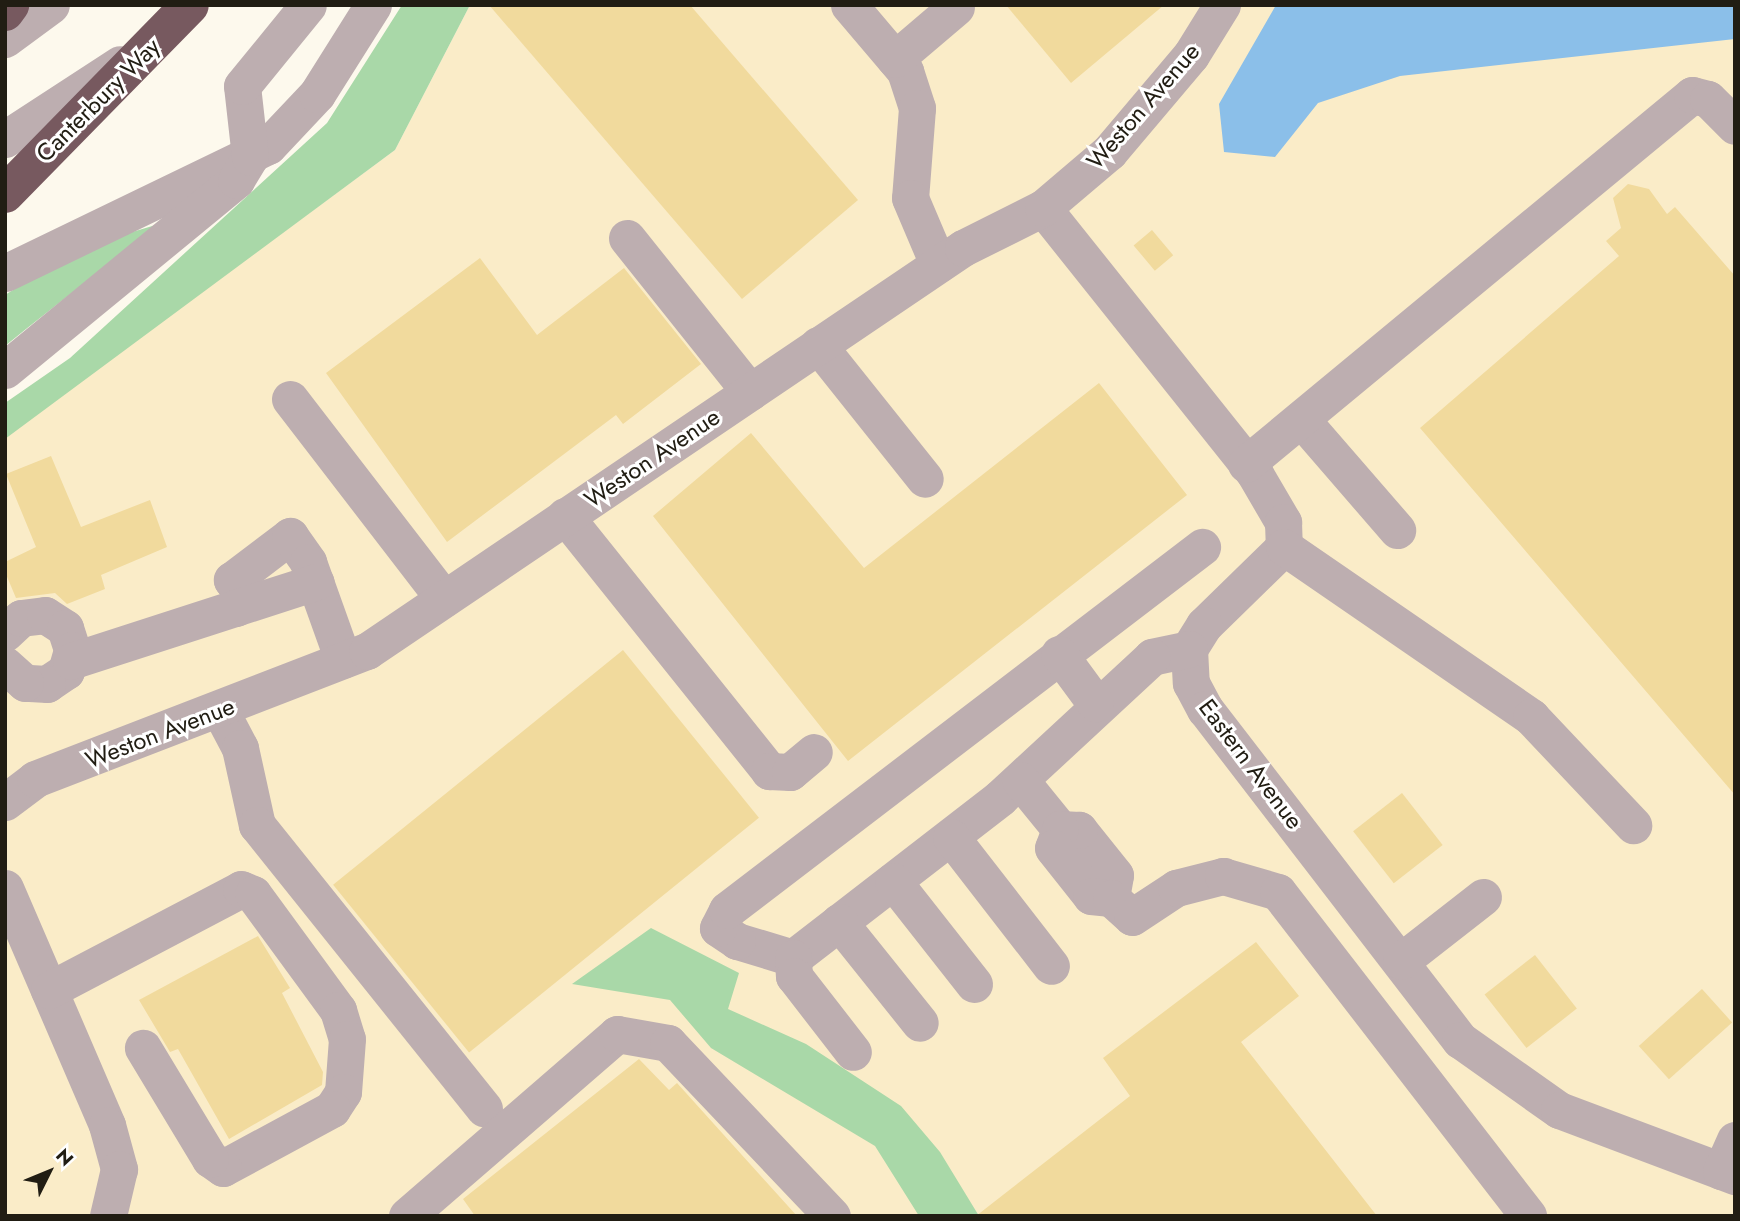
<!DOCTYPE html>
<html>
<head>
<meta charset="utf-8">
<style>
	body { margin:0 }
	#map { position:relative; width:1740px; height:1221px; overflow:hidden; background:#fdf9ed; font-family:Jost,sans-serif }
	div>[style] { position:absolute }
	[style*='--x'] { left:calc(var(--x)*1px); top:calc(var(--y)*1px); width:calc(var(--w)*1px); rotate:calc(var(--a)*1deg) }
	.built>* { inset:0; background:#faecc8 }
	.forest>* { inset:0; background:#a9d8a8 }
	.water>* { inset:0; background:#8bbfe9 }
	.building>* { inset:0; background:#f1da9d; transform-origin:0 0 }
	.minor>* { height:37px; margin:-18.5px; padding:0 18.5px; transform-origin:18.5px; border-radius:18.5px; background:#bdaeb0 }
	.highway>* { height:38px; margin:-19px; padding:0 19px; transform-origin:19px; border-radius:19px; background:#77595f }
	span { translate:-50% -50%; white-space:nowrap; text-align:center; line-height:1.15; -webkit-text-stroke:6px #fff; paint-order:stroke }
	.street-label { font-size:24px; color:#211d13 }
	.frame { position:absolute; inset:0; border:7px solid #211d13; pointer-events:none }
	.north { position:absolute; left:14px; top:1137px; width:70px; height:70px; -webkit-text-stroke:5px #fff; paint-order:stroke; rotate:47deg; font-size:19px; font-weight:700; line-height:28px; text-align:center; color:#211d13 }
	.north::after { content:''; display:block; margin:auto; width:24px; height:32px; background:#211d13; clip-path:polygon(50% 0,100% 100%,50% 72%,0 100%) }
</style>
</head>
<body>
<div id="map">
	<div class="built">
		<i style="clip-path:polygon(470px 5px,1735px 5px,1735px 1216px,5px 1216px,5px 437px,395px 150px)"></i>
	</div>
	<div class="forest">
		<i style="clip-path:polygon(402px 5px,470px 5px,395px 150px,5px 439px,5px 403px,70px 358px,327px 123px)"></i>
		<i style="clip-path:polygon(159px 224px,26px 329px,5px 346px,5px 295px,82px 247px)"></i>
		<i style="clip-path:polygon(651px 928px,739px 973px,728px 1009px,806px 1044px,901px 1106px,940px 1152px,979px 1216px,919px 1216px,875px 1146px,711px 1048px,670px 1000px,572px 984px)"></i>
	</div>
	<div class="water">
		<i style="clip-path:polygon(1276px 5px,1735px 5px,1735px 39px,1400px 76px,1318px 103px,1275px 157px,1224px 152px,1219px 104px)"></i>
	</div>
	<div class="building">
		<i style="clip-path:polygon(489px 5px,690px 5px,858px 200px,742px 299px)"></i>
		<i style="clip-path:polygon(1006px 5px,1164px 5px,1071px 83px)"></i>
		<i style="clip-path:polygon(1628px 184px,1649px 189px,1667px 214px,1675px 207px,1735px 276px,1735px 795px,1420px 428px,1619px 256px,1606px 241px,1621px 228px,1613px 198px)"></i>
		<i style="left:1152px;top:230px;width:33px;height:24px;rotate:50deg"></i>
		<i style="clip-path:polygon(480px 258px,537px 335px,624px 268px,701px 364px,623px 424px,616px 415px,447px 542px,326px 373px)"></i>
		<i style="clip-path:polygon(1099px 383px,1187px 495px,848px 761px,653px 516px,751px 433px,864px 568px)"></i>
		<i style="clip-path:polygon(51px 456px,81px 527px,150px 500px,167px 547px,101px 575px,105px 589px,67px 604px,55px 593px,16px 598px,5px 572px,5px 562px,36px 547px,6px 474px)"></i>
		<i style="left:623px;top:650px;width:216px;height:373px;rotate:51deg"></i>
		<i style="left:1402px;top:793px;width:66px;height:62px;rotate:52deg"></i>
		<i style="clip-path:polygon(258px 936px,290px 988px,282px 993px,323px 1072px,322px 1085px,229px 1139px,178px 1049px,170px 1052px,139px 1000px)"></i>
		<i style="clip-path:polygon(1256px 942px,1299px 996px,1241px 1042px,1377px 1216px,976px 1216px,1130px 1096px,1103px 1058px)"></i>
		<i style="left:1535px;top:955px;width:68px;height:64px;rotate:52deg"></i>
		<i style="left:1702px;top:989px;width:45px;height:85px;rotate:48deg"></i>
		<i style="clip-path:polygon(639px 1059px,669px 1090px,677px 1083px,797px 1216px,475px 1216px,463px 1199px)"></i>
	</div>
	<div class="minor">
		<i style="--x:849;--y:5;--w:87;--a:49.7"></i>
		<i style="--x:905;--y:71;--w:39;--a:72"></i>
		<i style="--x:917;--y:108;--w:90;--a:94.4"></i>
		<i style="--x:910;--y:198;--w:72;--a:67"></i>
		<i style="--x:5;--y:39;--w:57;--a:-36.5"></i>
		<i style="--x:895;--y:59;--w:80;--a:-40.4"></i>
		<i style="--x:5;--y:139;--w:137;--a:-33.1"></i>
		<i style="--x:1043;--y:208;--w:340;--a:51.4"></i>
		<i style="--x:1255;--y:474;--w:56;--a:59.7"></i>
		<i style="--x:1283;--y:522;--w:25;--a:88"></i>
		<i style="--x:1284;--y:547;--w:112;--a:135.7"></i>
		<i style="--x:1204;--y:625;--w:28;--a:122"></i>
		<i style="--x:1189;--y:649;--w:34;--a:87"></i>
		<i style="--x:1191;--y:683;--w:30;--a:62"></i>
		<i style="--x:1205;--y:709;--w:418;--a:52.4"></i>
		<i style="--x:1460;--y:1040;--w:121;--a:35.3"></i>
		<i style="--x:1559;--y:1110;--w:188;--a:20.6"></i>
		<i style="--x:627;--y:238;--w:197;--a:51.4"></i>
		<i style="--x:5;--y:273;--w:292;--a:-25.8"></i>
		<i style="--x:268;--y:146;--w:71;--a:-46.7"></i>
		<i style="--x:317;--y:94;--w:105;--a:-57.8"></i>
		<i style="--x:818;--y:345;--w:171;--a:51.4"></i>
		<i style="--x:5;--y:370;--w:299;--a:-39.4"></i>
		<i style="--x:236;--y:180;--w:27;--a:-59"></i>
		<i style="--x:250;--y:157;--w:71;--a:-96.4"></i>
		<i style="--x:242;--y:86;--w:104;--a:-50.8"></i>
		<i style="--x:290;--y:399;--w:252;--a:52.4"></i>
		<i style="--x:1301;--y:419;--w:147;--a:49.1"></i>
		<i style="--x:1246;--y:464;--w:579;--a:-39.6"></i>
		<i style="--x:1692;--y:95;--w:16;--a:14"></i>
		<i style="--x:1708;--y:99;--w:38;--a:45"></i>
		<i style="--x:565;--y:516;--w:327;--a:51.3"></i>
		<i style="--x:769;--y:771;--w:21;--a:3"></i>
		<i style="--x:790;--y:772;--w:31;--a:-40"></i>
		<i style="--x:1284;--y:547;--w:300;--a:34.5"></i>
		<i style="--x:1531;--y:717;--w:149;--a:46.6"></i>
		<i style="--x:236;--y:608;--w:17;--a:-77"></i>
		<i style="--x:240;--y:591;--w:14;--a:-126"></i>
		<i style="--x:232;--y:580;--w:73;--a:-37.2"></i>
		<i style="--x:290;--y:536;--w:32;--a:55"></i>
		<i style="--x:308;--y:562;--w:104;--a:70.3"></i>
		<i style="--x:5;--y:633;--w:22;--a:-43"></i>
		<i style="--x:21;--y:618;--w:24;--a:-7"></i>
		<i style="--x:45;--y:615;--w:24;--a:33"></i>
		<i style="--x:65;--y:628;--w:23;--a:72"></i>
		<i style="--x:72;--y:650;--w:22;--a:106"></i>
		<i style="--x:66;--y:671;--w:23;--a:146"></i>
		<i style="--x:47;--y:684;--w:22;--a:-177"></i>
		<i style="--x:25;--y:683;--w:27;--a:-138"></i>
		<i style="--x:1189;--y:649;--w:38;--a:168"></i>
		<i style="--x:1152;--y:657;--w:207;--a:137.2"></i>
		<i style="--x:1000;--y:798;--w:262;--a:142.3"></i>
		<i style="--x:793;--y:958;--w:59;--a:-163.1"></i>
		<i style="--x:737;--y:941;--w:23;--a:-146"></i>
		<i style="--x:718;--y:928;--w:20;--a:-63"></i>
		<i style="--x:727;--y:910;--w:598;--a:-37.39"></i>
		<i style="--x:1059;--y:654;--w:61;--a:53.7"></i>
		<i style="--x:71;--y:661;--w:257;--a:-17.9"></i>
		<i style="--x:220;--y:710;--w:43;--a:62.2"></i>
		<i style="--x:240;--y:748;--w:79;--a:77.6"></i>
		<i style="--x:257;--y:825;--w:363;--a:51.3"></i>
		<i style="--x:1020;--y:780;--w:63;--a:50.8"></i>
		<i style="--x:5;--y:802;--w:38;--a:-37"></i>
		<i style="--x:35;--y:779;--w:356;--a:-21.1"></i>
		<i style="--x:367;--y:651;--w:719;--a:-34.07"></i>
		<i style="--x:963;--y:248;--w:89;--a:-26.6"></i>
		<i style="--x:1043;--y:208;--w:87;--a:-40.3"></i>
		<i style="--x:1109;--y:152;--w:127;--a:-49.8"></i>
		<i style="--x:1191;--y:55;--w:59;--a:-58.2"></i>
		<i style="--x:951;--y:837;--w:163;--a:52.2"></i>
		<i style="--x:893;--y:881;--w:131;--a:51.8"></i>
		<i style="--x:5;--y:888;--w:258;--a:66.7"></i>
		<i style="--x:107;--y:1125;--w:46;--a:74.7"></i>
		<i style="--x:119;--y:1169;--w:48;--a:103.2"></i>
		<i style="--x:1111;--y:898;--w:23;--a:-80"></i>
		<i style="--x:1115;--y:875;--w:58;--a:-128.7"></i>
		<i style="--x:1079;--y:830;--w:19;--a:-177"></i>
		<i style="--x:1060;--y:829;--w:20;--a:110"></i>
		<i style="--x:1053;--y:848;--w:61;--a:51.6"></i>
		<i style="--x:1091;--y:896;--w:20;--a:6"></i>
		<i style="--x:1111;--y:898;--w:28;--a:42"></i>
		<i style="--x:1132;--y:917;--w:53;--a:-33.4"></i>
		<i style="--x:1176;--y:888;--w:49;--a:-14.3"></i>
		<i style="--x:1223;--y:876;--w:57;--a:16.2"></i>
		<i style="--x:1278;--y:892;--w:409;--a:52.3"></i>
		<i style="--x:839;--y:922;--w:129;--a:51.3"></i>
		<i style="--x:793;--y:958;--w:18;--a:87"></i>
		<i style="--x:794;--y:976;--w:96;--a:52.2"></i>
		<i style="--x:1401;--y:961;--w:104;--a:-38"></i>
		<i style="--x:49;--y:990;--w:217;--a:-27.7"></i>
		<i style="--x:241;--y:889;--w:13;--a:23"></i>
		<i style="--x:253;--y:894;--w:144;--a:53.8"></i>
		<i style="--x:338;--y:1010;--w:30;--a:73"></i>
		<i style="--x:347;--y:1039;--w:53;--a:94.3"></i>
		<i style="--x:343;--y:1092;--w:20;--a:123"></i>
		<i style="--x:332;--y:1109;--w:124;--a:151.6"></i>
		<i style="--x:223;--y:1168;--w:16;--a:-145"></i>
		<i style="--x:210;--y:1159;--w:130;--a:-121.1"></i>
		<i style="--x:1721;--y:1171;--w:34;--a:-66"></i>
		<i style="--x:407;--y:1216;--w:278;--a:-40.9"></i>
		<i style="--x:617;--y:1034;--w:52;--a:10"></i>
		<i style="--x:668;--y:1043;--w:238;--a:46.5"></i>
	</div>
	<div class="highway">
		<i style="--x:5;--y:12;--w:9;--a:-54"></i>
		<i style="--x:5;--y:194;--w:264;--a:-45.6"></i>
	</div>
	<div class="street-label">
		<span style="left:98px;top:100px;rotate:-45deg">Canterbury Way</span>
		<span style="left:1143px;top:106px;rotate:-49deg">Weston Avenue</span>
		<span style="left:652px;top:458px;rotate:-34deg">Weston Avenue</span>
		<span style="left:160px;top:733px;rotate:-21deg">Weston Avenue</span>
		<span style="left:1251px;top:764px;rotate:53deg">Eastern Avenue</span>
	</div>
	<div class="frame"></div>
	<div class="north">N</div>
</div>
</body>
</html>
